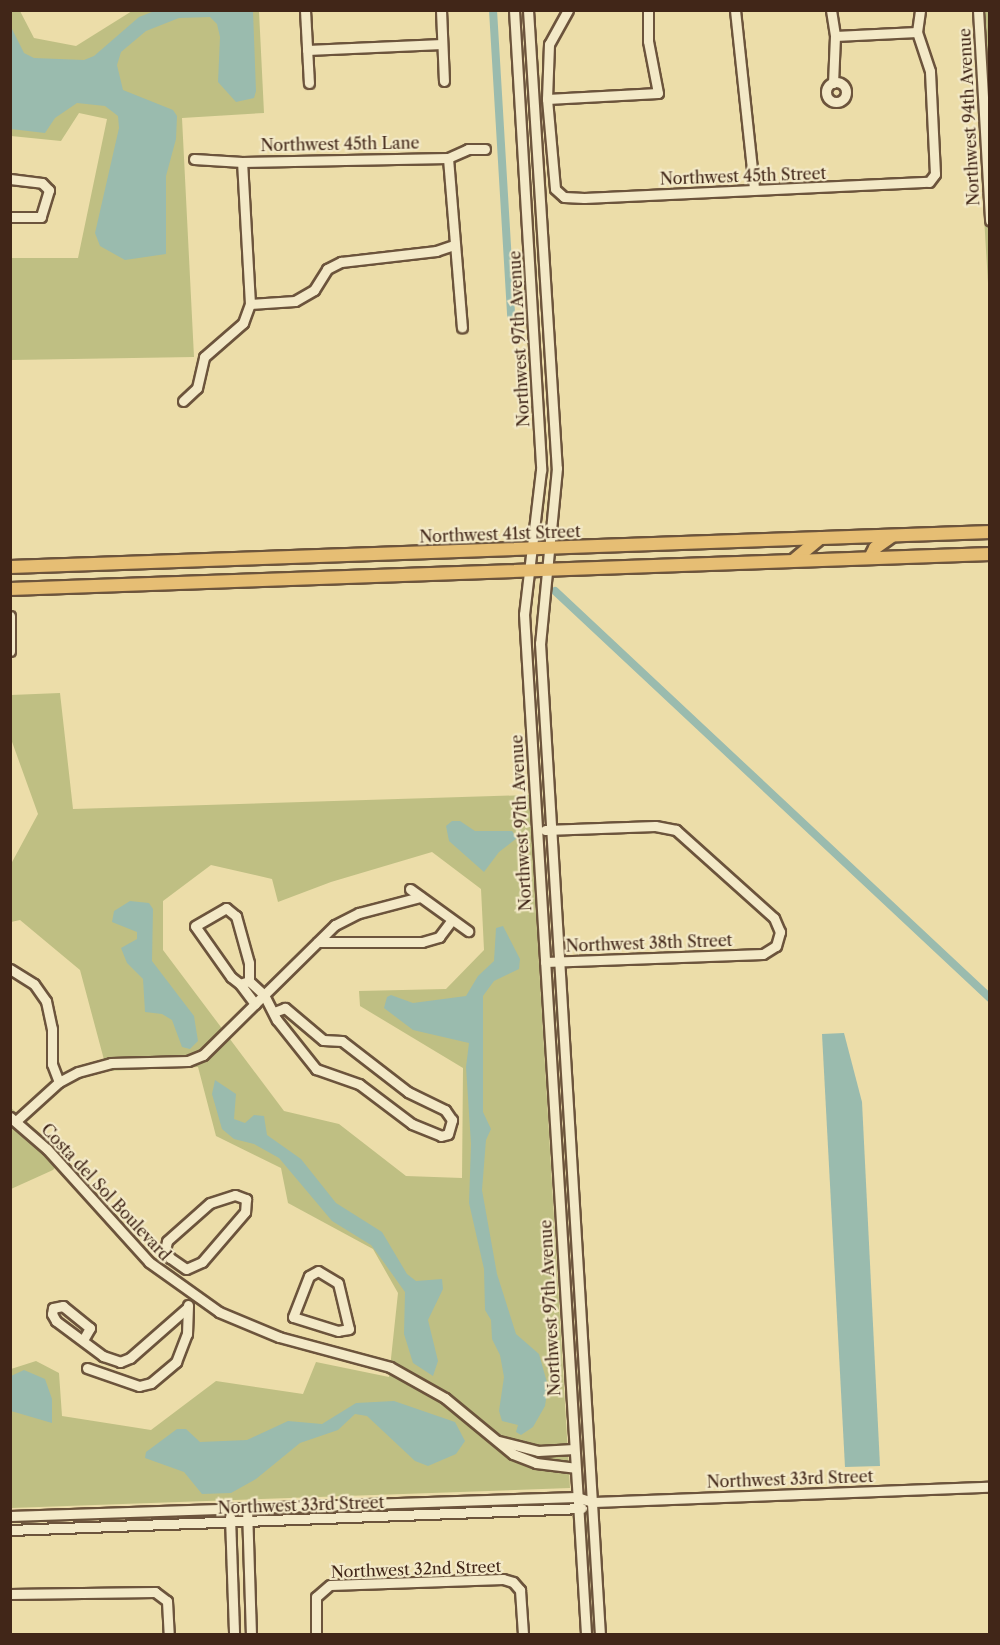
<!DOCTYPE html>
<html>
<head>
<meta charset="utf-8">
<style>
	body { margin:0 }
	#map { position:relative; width:1000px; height:1645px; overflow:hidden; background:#ecdda9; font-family:"Libre Caslon Text",serif }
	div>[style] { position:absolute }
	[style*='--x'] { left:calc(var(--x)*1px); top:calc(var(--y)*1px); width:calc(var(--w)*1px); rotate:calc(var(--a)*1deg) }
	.green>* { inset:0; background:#bfbf83 }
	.water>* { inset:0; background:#9abbae }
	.canal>* { height:8px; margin:-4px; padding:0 4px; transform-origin:4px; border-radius:4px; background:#9abbae }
	.roads { filter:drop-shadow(2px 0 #6c543c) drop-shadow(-2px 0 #6c543c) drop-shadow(0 2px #6c543c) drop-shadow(0 -2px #6c543c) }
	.minor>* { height:9px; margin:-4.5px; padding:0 4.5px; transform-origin:4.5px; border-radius:4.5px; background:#f3e9c7 }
	.minor>.ring { margin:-4.5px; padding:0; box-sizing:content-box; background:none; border:9px solid #f3e9c7; border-radius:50% }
	.major>* { height:12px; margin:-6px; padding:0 6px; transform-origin:6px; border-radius:6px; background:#e6be74 }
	span { translate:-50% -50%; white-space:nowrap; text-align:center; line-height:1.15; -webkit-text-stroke:4.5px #f3e9c7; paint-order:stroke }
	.street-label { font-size:16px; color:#412618 }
	.frame { position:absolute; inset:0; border:12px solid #412618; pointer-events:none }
</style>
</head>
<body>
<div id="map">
	<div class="green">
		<i style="clip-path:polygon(11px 11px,20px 11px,34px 38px,76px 46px,132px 11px,259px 11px,264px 113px,182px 118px,194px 357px,11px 360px,11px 258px,78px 258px,107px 119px,79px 113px,61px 141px,11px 136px)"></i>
		<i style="clip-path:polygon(975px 11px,989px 11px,989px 299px,982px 184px)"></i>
		<i style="clip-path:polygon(evenodd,60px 693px,73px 809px,529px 795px,570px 1488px,11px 1508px,11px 1369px,36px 1361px,59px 1373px,62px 1416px,151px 1430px,216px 1381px,303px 1394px,316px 1362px,389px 1377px,398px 1293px,373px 1249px,288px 1203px,281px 1168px,216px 1136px,198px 1067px,107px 1071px,80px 970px,20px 920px,11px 922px,11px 864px,38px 814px,11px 739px,11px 695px,60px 693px,432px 852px,481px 889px,484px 950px,446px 989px,359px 991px,360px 1006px,463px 1068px,462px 1178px,406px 1176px,339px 1124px,284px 1111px,163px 950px,163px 901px,211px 865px,272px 879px,278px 902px,331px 882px,432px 852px)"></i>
		<i style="clip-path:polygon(10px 1107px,65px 1155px,53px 1170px,11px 1189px)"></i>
	</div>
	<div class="water">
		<i style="clip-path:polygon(157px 10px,253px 11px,256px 91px,254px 98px,236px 102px,218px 82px,220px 37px,217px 24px,210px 17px,179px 18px,146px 31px,121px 52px,117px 65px,123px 90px,173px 110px,177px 116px,176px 139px,166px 176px,166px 254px,125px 260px,100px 246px,95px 233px,119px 128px,118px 116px,105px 106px,77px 103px,55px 118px,45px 133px,11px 129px,11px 27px,24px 53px,34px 58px,84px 60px,94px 56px,139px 17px)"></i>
		<i style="clip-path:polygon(452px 821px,460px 821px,475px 831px,512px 831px,517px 838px,499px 852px,484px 872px,449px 841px,446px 826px)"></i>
		<i style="clip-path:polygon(130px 901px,149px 903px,153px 909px,152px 961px,194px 1016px,198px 1041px,190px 1049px,182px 1047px,172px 1020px,162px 1014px,145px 1012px,143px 979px,127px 963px,121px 948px,137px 939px,137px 932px,112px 922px,114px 911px)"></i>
		<i style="clip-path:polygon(503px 926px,520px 959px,519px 969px,494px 981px,483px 996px,483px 1112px,491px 1129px,486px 1140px,482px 1190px,497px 1274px,516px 1334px,539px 1354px,548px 1386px,545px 1406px,533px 1427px,521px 1435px,516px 1432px,518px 1425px,502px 1421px,499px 1411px,504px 1377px,500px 1355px,492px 1339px,491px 1320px,485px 1310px,484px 1269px,469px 1203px,471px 1144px,466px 1067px,469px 1043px,413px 1030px,384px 1008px,387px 997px,391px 995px,413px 1003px,466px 996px,478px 976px,494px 961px,496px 928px)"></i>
		<i style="clip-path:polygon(844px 1033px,862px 1102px,880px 1466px,845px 1467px,822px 1034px)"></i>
		<i style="clip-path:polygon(215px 1080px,236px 1094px,234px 1119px,245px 1123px,254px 1115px,264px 1116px,267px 1135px,301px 1159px,336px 1203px,382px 1232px,407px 1274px,416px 1281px,442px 1279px,443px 1289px,428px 1320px,438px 1361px,433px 1376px,413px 1363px,404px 1334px,405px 1292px,380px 1257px,371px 1245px,332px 1221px,279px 1158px,254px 1144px,234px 1139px,222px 1129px,212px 1094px)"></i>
		<i style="clip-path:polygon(24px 1370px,45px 1379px,52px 1399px,52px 1423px,11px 1411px,11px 1376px)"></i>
		<i style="clip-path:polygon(394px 1401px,455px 1422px,465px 1441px,456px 1454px,428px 1466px,415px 1461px,367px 1416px,355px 1414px,338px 1430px,300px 1443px,256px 1479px,231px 1493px,202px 1494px,184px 1472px,145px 1458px,146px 1452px,177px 1429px,186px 1429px,200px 1442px,247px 1440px,288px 1421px,322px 1424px,356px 1403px)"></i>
	</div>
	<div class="canal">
		<i style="--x:493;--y:10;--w:306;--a:86.6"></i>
		<i style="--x:555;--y:591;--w:596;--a:43.1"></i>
	</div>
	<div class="roads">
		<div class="minor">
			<i style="--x:305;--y:10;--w:73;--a:86.9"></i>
			<i style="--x:441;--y:10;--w:71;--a:87.6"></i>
			<i style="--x:514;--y:10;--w:461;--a:86.6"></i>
			<i style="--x:541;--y:470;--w:145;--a:96.7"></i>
			<i style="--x:524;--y:614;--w:1022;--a:86.52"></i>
			<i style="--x:528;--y:10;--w:459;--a:86.4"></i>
			<i style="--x:557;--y:468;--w:176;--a:95.5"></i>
			<i style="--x:540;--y:643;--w:993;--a:86.54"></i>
			<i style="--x:568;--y:10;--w:39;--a:119"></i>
			<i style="--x:549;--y:44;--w:55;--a:92.1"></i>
			<i style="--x:547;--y:99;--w:90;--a:84.9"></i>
			<i style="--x:555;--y:189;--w:12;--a:42"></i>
			<i style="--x:564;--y:197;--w:20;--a:3"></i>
			<i style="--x:584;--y:198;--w:345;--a:-2.7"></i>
			<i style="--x:929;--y:182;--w:10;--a:-53"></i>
			<i style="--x:935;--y:174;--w:103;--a:-92.8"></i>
			<i style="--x:930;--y:71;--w:41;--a:-108.4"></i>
			<i style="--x:917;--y:32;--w:22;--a:-82"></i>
			<i style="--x:735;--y:10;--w:179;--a:83.9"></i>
			<i style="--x:831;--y:10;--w:26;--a:81"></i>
			<i style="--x:835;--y:36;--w:47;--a:92.4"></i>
			<i style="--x:978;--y:10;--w:211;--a:86.7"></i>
			<i style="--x:835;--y:36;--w:82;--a:-2.8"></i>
			<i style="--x:307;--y:50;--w:135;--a:-2.5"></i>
			<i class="ring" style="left:826px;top:82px;width:11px;height:11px"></i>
			<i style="--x:547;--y:99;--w:111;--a:-3.1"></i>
			<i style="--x:658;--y:93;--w:53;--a:-100.9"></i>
			<i style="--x:648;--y:41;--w:31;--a:-90"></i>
			<i style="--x:448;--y:158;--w:170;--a:85.3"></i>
			<i style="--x:194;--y:159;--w:48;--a:3.6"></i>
			<i style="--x:242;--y:162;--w:206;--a:-1.1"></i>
			<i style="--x:448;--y:158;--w:22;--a:-24"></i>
			<i style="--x:468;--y:149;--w:17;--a:0"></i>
			<i style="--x:10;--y:179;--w:32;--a:7"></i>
			<i style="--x:42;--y:183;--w:10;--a:45"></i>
			<i style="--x:49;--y:190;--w:28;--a:107"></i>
			<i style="--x:41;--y:217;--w:31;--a:180"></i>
			<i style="--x:250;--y:304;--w:45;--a:-3.8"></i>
			<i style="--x:295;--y:301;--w:22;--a:-30"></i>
			<i style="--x:314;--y:290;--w:25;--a:-58"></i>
			<i style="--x:327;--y:269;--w:16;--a:-27"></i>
			<i style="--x:341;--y:262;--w:96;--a:-6.6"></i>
			<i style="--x:436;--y:251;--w:18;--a:-19"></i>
			<i style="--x:183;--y:401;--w:19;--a:-43"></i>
			<i style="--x:197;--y:388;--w:32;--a:-77"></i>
			<i style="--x:204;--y:357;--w:52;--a:-41.1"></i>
			<i style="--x:243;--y:323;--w:20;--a:-70"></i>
			<i style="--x:250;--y:304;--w:142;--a:-93.2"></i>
			<i style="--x:10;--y:616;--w:35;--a:90"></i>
			<i style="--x:410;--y:889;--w:72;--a:35.9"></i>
			<i style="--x:226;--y:908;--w:13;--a:39"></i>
			<i style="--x:236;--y:916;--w:49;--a:74.5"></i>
			<i style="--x:249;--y:963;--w:18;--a:90"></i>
			<i style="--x:249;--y:981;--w:9;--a:162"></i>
			<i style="--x:240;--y:984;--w:11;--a:-142"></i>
			<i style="--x:231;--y:977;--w:62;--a:-125.2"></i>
			<i style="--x:195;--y:926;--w:36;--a:-30"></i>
			<i style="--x:318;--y:942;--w:104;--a:0"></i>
			<i style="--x:422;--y:942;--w:18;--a:-16"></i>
			<i style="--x:439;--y:937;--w:21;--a:-53"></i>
			<i style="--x:545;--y:962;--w:218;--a:-2.1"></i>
			<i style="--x:763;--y:954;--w:15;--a:-32"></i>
			<i style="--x:776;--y:946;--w:15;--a:-74"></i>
			<i style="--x:780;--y:932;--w:15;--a:-113"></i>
			<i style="--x:774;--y:918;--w:132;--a:-138.1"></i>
			<i style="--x:676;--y:830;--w:21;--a:-169"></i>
			<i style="--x:655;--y:826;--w:110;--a:177.9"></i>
			<i style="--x:10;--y:969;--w:28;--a:32"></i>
			<i style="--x:34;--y:984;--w:21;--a:55"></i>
			<i style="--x:46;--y:1001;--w:29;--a:78"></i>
			<i style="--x:52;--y:1029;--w:35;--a:90"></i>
			<i style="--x:52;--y:1064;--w:19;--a:69"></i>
			<i style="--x:249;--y:981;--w:21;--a:43"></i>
			<i style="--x:264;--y:995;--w:28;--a:63"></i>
			<i style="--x:277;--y:1020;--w:63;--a:51.5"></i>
			<i style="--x:316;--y:1069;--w:46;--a:19.2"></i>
			<i style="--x:359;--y:1084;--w:66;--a:37"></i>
			<i style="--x:412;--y:1124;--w:31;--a:22"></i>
			<i style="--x:441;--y:1136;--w:7;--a:-16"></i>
			<i style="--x:448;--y:1134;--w:15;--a:-74"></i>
			<i style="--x:452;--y:1120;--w:12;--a:-125"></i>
			<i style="--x:445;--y:1110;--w:41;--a:-154.1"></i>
			<i style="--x:408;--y:1092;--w:83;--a:-142.3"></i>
			<i style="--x:342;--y:1041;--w:19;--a:-177"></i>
			<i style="--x:323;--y:1040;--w:50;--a:-139.9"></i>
			<i style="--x:285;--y:1008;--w:12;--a:160"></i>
			<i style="--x:240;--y:984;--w:25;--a:53"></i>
			<i style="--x:10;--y:1117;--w:49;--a:40.9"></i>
			<i style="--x:47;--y:1149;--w:152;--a:47.9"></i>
			<i style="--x:149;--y:1262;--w:86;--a:35.5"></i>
			<i style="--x:219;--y:1312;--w:65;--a:22.6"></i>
			<i style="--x:279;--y:1337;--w:115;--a:15.1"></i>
			<i style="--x:390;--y:1367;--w:63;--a:29.4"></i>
			<i style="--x:445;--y:1398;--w:88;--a:39.5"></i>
			<i style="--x:513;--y:1454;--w:25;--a:21"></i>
			<i style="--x:536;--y:1463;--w:39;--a:7"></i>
			<i style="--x:16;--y:1121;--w:58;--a:-42.2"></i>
			<i style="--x:59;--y:1082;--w:21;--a:-28"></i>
			<i style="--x:78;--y:1072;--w:34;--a:-15"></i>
			<i style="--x:111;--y:1063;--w:77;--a:-1.5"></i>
			<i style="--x:188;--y:1061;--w:16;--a:-22"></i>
			<i style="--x:203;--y:1055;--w:185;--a:-44.6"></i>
			<i style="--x:335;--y:925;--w:27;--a:-27"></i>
			<i style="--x:359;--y:913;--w:63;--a:-14.7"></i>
			<i style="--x:235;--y:1195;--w:12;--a:20"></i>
			<i style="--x:246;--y:1199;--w:13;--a:94"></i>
			<i style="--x:245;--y:1212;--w:66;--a:130.7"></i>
			<i style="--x:202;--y:1262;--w:17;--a:156"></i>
			<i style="--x:186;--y:1269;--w:19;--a:-145"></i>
			<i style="--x:170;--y:1258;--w:9;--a:-122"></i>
			<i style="--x:165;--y:1250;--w:9;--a:-77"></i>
			<i style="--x:167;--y:1241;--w:57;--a:-41.5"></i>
			<i style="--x:210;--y:1203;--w:26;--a:-18"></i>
			<i style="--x:318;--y:1271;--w:23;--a:31"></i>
			<i style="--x:338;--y:1283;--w:47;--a:76.6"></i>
			<i style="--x:349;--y:1329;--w:11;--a:170"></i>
			<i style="--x:338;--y:1331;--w:47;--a:-162.7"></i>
			<i style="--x:293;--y:1317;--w:44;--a:-68.7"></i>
			<i style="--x:309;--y:1276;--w:10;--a:-29"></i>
			<i style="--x:83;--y:1340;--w:14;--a:-60"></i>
			<i style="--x:90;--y:1328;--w:35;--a:-141"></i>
			<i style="--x:63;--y:1306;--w:10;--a:169"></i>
			<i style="--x:53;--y:1308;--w:6;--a:99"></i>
			<i style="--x:52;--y:1314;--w:8;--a:60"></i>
			<i style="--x:56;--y:1321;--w:59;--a:36.7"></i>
			<i style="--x:103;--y:1356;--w:18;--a:19"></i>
			<i style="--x:120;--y:1362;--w:11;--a:-22"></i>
			<i style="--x:130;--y:1358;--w:76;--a:-41.3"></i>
			<i style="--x:87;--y:1368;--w:55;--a:19.1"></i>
			<i style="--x:139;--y:1386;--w:12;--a:-14"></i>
			<i style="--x:151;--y:1383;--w:33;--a:-40"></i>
			<i style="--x:176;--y:1362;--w:30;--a:-69"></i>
			<i style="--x:187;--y:1334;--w:29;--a:-88"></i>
			<i style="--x:499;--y:1441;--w:40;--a:14.4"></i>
			<i style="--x:538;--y:1451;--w:36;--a:-3"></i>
			<i style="--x:247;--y:1508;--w:126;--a:88.2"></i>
			<i style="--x:10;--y:1516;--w:567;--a:-1.92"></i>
			<i style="--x:577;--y:1497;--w:16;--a:18"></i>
			<i style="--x:592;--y:1502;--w:398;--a:-2.2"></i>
			<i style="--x:230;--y:1517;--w:117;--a:88"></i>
			<i style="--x:10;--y:1530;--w:572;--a:-2.2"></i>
			<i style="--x:10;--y:1594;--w:145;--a:-0.8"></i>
			<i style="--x:155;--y:1592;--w:15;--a:37"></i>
			<i style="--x:167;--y:1601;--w:33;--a:87"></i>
			<i style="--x:316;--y:1634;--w:37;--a:-90"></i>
			<i style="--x:316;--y:1597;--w:18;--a:-41"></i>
			<i style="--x:330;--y:1585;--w:173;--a:-2"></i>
			<i style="--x:503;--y:1579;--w:10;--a:17"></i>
			<i style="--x:513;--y:1582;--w:11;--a:49"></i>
			<i style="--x:520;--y:1590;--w:44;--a:86.1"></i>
		</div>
		<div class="major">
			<i style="--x:870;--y:558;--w:11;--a:-63"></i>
			<i style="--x:875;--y:548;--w:21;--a:-35"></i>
			<i style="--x:794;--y:560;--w:34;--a:-40"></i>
			<i style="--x:10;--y:567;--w:981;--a:-2.05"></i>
			<i style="--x:10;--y:589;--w:981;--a:-2.05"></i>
		</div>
	</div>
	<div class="street-label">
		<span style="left:969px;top:117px;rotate:-93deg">Northwest 94th Avenue</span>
		<span style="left:340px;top:144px;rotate:-1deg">Northwest 45th Lane</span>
		<span style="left:743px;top:176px;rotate:-2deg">Northwest 45th Street</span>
		<span style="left:519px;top:339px;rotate:-93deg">Northwest 97th Avenue</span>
		<span style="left:500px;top:534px;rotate:-2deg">Northwest 41st Street</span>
		<span style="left:521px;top:823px;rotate:-93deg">Northwest 97th Avenue</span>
		<span style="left:649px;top:943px;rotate:-2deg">Northwest 38th Street</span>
		<span style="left:106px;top:1192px;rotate:47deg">Costa del Sol Boulevard</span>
		<span style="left:550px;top:1308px;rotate:-93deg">Northwest 97th Avenue</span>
		<span style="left:790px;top:1479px;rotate:-2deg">Northwest 33rd Street</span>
		<span style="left:301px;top:1505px;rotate:-2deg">Northwest 33rd Street</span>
		<span style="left:416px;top:1569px;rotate:-2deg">Northwest 32nd Street</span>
	</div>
	<div class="frame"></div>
</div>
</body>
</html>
